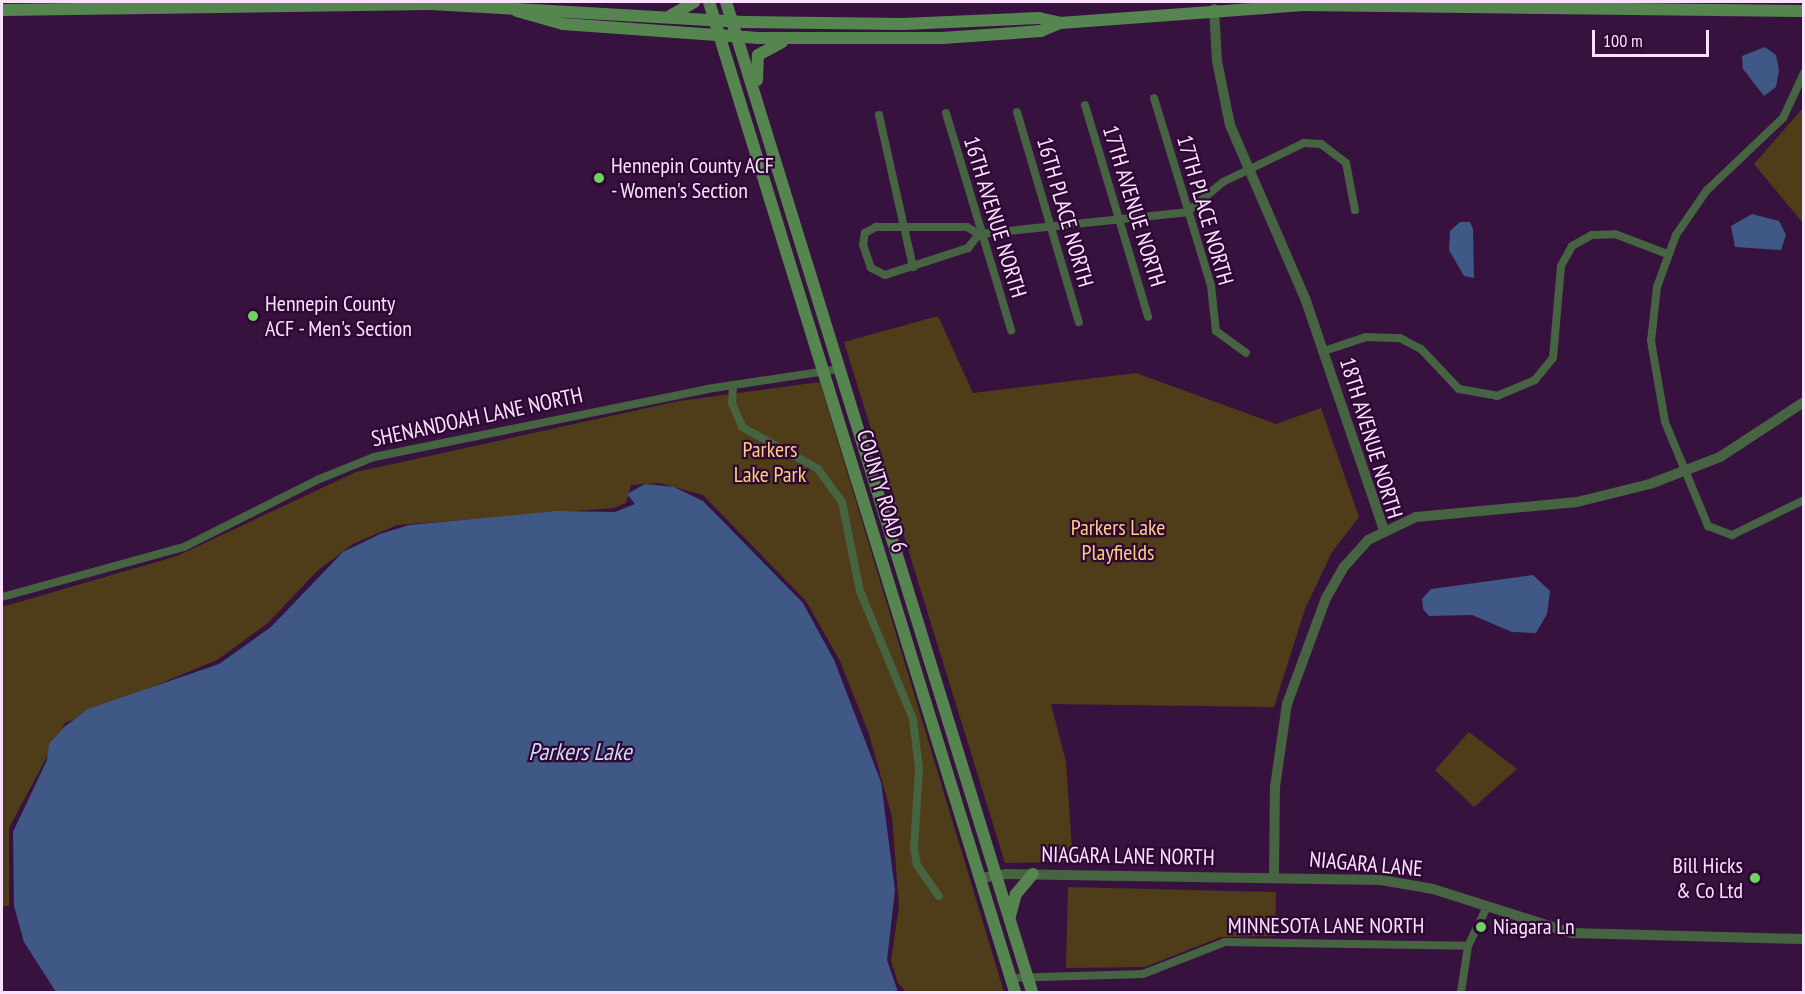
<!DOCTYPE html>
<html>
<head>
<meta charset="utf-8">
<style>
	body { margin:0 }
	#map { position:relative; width:1805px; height:994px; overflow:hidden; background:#38123f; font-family:"PT Sans Narrow",sans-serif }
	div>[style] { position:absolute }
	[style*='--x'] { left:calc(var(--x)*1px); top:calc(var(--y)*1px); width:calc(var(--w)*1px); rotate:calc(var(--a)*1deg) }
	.green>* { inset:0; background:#4f3c18 }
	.water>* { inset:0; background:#3f5885 }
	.minor>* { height:8px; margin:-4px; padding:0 4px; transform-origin:4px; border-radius:4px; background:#466342 }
	.tertiary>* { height:10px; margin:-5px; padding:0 5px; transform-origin:5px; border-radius:5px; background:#466342 }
	.secondary>* { height:12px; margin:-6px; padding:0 6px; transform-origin:6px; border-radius:6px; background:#568650 }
	.dots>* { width:16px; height:16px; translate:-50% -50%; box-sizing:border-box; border:3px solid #2e0734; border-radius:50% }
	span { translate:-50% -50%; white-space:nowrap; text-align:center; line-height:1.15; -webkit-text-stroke:4.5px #2e0734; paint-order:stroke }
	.poi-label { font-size:22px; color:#fae2fe }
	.left { translate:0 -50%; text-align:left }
	.right { translate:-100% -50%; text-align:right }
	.street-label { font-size:22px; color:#fae2fe }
	.park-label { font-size:22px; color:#fcd07f }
	.water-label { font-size:24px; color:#cadbf8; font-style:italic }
	.frame { position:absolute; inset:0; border:3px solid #fae2fe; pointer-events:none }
	.scale { position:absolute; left:1592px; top:30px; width:117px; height:27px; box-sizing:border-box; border:3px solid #fae2fe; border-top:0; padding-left:8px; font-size:18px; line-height:21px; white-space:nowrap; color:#fae2fe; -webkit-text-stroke:4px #2e0734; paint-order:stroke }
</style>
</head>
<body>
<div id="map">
	<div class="green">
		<i style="clip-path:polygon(1803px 108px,1803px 223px,1754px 164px)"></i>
		<i style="clip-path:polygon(938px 316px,973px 393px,1136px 373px,1276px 424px,1321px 408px,1359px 517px,1332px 552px,1305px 609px,1274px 707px,1051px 704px,1066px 762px,1073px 862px,1005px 863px,844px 342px)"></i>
		<i style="clip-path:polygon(820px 382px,1004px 992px,906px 992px,898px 983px,891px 961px,899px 906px,892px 817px,869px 734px,840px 661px,806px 601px,703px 495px,659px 483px,631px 485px,626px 503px,614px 508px,397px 525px,353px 544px,317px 571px,268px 623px,217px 660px,65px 723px,9px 828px,9px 906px,2px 906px,2px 607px,177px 556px,356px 472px,679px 401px)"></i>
		<i style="clip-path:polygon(1469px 732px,1517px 769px,1474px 807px,1435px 770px)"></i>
		<i style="clip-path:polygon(1068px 887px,1276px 892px,1275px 936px,1221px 937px,1145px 967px,1066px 968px)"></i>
	</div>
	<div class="water">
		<i style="clip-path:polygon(1765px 47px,1776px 55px,1779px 70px,1776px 87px,1764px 96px,1743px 69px,1742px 56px)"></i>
		<i style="clip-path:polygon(1752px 214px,1779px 221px,1786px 235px,1781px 250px,1735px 247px,1731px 226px)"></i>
		<i style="clip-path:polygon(1460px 222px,1470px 222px,1473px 229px,1474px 278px,1464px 276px,1449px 250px,1450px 231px)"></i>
		<i style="clip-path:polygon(645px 484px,674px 487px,703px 501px,803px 603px,834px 660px,881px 782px,895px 890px,887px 960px,898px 992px,56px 992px,24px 942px,14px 906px,13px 832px,47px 760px,49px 744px,64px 727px,88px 709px,219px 664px,271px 627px,343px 552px,380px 534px,409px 525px,557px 511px,615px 512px,635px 504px,627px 494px)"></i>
		<i style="clip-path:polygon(1533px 575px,1550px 591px,1547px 614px,1536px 633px,1512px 632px,1472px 615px,1429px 616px,1423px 609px,1422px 599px,1431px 589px)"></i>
	</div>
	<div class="minor">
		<i style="--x:1804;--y:73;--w:50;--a:115"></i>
		<i style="--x:1783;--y:118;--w:105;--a:136.5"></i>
		<i style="--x:1707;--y:190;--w:55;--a:124.6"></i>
		<i style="--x:1676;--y:235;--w:55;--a:110.1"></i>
		<i style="--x:1657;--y:287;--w:54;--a:96.3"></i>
		<i style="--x:1651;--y:341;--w:82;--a:80.2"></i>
		<i style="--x:1665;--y:422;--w:113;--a:67.5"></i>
		<i style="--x:1708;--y:526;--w:26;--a:21"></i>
		<i style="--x:1732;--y:535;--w:80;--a:-25.9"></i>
		<i style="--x:1154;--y:98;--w:196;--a:73.1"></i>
		<i style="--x:1211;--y:286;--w:45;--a:83.7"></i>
		<i style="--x:1216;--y:331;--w:37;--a:36"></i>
		<i style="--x:1085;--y:105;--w:221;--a:73.4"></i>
		<i style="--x:1017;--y:112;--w:219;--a:73.6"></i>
		<i style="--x:946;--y:113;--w:227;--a:73.3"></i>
		<i style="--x:879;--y:115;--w:156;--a:77.4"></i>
		<i style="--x:876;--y:227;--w:91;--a:0"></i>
		<i style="--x:967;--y:227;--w:14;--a:30"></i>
		<i style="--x:979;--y:234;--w:18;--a:128"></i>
		<i style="--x:968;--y:248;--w:87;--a:162"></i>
		<i style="--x:885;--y:275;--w:16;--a:-153"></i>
		<i style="--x:871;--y:268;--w:24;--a:-109"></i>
		<i style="--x:863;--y:245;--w:12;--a:-81"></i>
		<i style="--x:865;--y:233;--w:13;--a:-29"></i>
		<i style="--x:979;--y:234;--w:209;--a:-6"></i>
		<i style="--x:1187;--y:212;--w:47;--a:-39.8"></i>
		<i style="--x:1223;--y:182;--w:90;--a:-25.7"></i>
		<i style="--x:1304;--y:143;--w:17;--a:3"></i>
		<i style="--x:1321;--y:144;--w:31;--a:37"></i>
		<i style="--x:1346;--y:163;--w:48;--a:79.2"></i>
		<i style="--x:1324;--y:351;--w:44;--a:-18.4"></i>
		<i style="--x:1366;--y:337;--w:34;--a:2"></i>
		<i style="--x:1400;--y:338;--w:24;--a:28"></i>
		<i style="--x:1421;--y:349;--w:55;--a:46.5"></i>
		<i style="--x:1459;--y:389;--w:39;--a:10"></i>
		<i style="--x:1497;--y:396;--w:41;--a:-22.8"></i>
		<i style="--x:1535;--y:380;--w:28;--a:-51"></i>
		<i style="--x:1553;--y:358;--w:92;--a:-85"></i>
		<i style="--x:1561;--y:266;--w:23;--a:-61"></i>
		<i style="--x:1572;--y:246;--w:23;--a:-29"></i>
		<i style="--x:1592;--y:235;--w:23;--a:-2"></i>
		<i style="--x:1615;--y:234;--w:56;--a:21"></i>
		<i style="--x:733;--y:385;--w:18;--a:93"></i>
		<i style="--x:732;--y:403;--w:26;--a:67"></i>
		<i style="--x:742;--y:427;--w:87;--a:28.9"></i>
		<i style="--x:818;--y:469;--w:41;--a:54"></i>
		<i style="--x:842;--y:502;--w:91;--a:78.6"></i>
		<i style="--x:860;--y:591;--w:139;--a:67.5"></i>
		<i style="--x:913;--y:719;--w:50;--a:83.2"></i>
		<i style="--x:919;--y:769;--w:79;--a:93.6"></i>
		<i style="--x:914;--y:848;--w:17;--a:80"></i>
		<i style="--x:917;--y:865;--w:38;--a:55"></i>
		<i style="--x:2;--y:597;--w:189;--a:-15.4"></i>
		<i style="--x:184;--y:547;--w:149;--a:-26.7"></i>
		<i style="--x:317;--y:480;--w:61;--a:-22"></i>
		<i style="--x:374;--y:457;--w:340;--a:-11.5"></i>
		<i style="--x:707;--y:389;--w:134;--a:-8.6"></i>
		<i style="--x:1011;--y:978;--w:132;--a:-1.7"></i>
		<i style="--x:1143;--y:974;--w:88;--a:-21.3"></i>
		<i style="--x:1225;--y:942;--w:243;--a:0.9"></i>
		<i style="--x:1461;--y:992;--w:47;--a:-81.3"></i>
		<i style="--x:1468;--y:946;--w:41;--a:-64.1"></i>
	</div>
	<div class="tertiary">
		<i style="--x:1214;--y:9;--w:52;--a:86.7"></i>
		<i style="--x:1217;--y:61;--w:65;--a:78.5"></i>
		<i style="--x:1230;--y:125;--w:189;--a:66.6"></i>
		<i style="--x:1305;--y:298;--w:245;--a:71.2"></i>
		<i style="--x:1274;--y:877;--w:90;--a:-89.4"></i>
		<i style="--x:1275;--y:787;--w:84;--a:-81.8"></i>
		<i style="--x:1287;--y:704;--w:113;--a:-69.8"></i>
		<i style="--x:1326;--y:598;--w:34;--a:-60"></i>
		<i style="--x:1343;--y:568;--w:38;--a:-48"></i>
		<i style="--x:1368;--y:540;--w:53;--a:-25.6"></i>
		<i style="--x:1416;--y:517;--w:162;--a:-5.3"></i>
		<i style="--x:1577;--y:502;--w:75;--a:-13.9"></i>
		<i style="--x:1650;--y:484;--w:75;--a:-21.1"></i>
		<i style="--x:1720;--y:457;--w:100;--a:-33.2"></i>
		<i style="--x:981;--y:878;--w:25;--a:-9"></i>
		<i style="--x:1006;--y:874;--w:375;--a:0.9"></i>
		<i style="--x:1381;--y:880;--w:53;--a:9.8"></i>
		<i style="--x:1433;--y:889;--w:146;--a:17.6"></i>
		<i style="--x:1572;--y:933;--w:232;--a:1.5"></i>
	</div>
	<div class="secondary">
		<i style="--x:709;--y:2;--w:1036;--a:72.82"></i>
		<i style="--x:726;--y:2;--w:1036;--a:72.82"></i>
		<i style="--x:2;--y:10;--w:429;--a:-0.8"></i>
		<i style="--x:431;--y:4;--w:313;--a:3.3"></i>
		<i style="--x:743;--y:22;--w:160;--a:0.7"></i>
		<i style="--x:903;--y:24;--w:136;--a:-2.5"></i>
		<i style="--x:1039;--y:18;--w:22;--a:13"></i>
		<i style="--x:1060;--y:23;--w:244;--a:-4.2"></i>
		<i style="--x:1303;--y:5;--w:501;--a:0.69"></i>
		<i style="--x:517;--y:11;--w:48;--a:15.8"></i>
		<i style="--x:563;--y:24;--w:196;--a:4.1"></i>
		<i style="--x:759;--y:38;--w:183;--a:0"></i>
		<i style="--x:942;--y:38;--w:99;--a:-4"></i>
		<i style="--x:1041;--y:31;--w:21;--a:-23"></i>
		<i style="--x:670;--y:16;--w:28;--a:-30"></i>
		<i style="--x:757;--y:80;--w:25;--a:-88"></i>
		<i style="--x:758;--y:55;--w:27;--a:-28"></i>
		<i style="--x:1010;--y:916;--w:23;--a:-75"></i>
		<i style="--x:1016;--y:894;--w:26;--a:-50"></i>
	</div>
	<div class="dots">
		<i style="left:599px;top:178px;background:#6ed360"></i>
		<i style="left:253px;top:316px;background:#6ed360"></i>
		<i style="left:1755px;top:878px;background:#6ed360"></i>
		<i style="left:1481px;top:927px;background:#6ed360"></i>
	</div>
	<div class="poi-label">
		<span class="left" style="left:611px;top:178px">Hennepin County ACF<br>- Women's Section</span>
		<span class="left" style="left:265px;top:316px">Hennepin County<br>ACF - Men's Section</span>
		<span class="right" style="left:1743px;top:878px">Bill Hicks<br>&amp; Co Ltd</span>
		<span class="left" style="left:1493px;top:927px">Niagara Ln</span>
	</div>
	<div class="street-label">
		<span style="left:1134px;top:206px;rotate:73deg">17TH AVENUE NORTH</span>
		<span style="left:1205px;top:210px;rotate:74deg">17TH PLACE NORTH</span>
		<span style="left:1065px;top:212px;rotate:74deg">16TH PLACE NORTH</span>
		<span style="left:995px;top:217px;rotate:73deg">16TH AVENUE NORTH</span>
		<span style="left:477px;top:417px;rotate:-12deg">SHENANDOAH LANE NORTH</span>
		<span style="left:1371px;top:438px;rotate:73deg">18TH AVENUE NORTH</span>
		<span style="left:882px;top:491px;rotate:73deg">COUNTY ROAD 6</span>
		<span style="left:1128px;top:856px;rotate:1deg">NIAGARA LANE NORTH</span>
		<span style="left:1366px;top:864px;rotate:5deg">NIAGARA LANE</span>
		<span style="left:1326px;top:926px">MINNESOTA LANE NORTH</span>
	</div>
	<div class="park-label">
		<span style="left:770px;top:462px">Parkers<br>Lake Park</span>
		<span style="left:1118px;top:540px">Parkers Lake<br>Playfields</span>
	</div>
	<div class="water-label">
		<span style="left:580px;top:752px">Parkers Lake</span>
	</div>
	<div class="frame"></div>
	<div class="scale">100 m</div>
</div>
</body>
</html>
